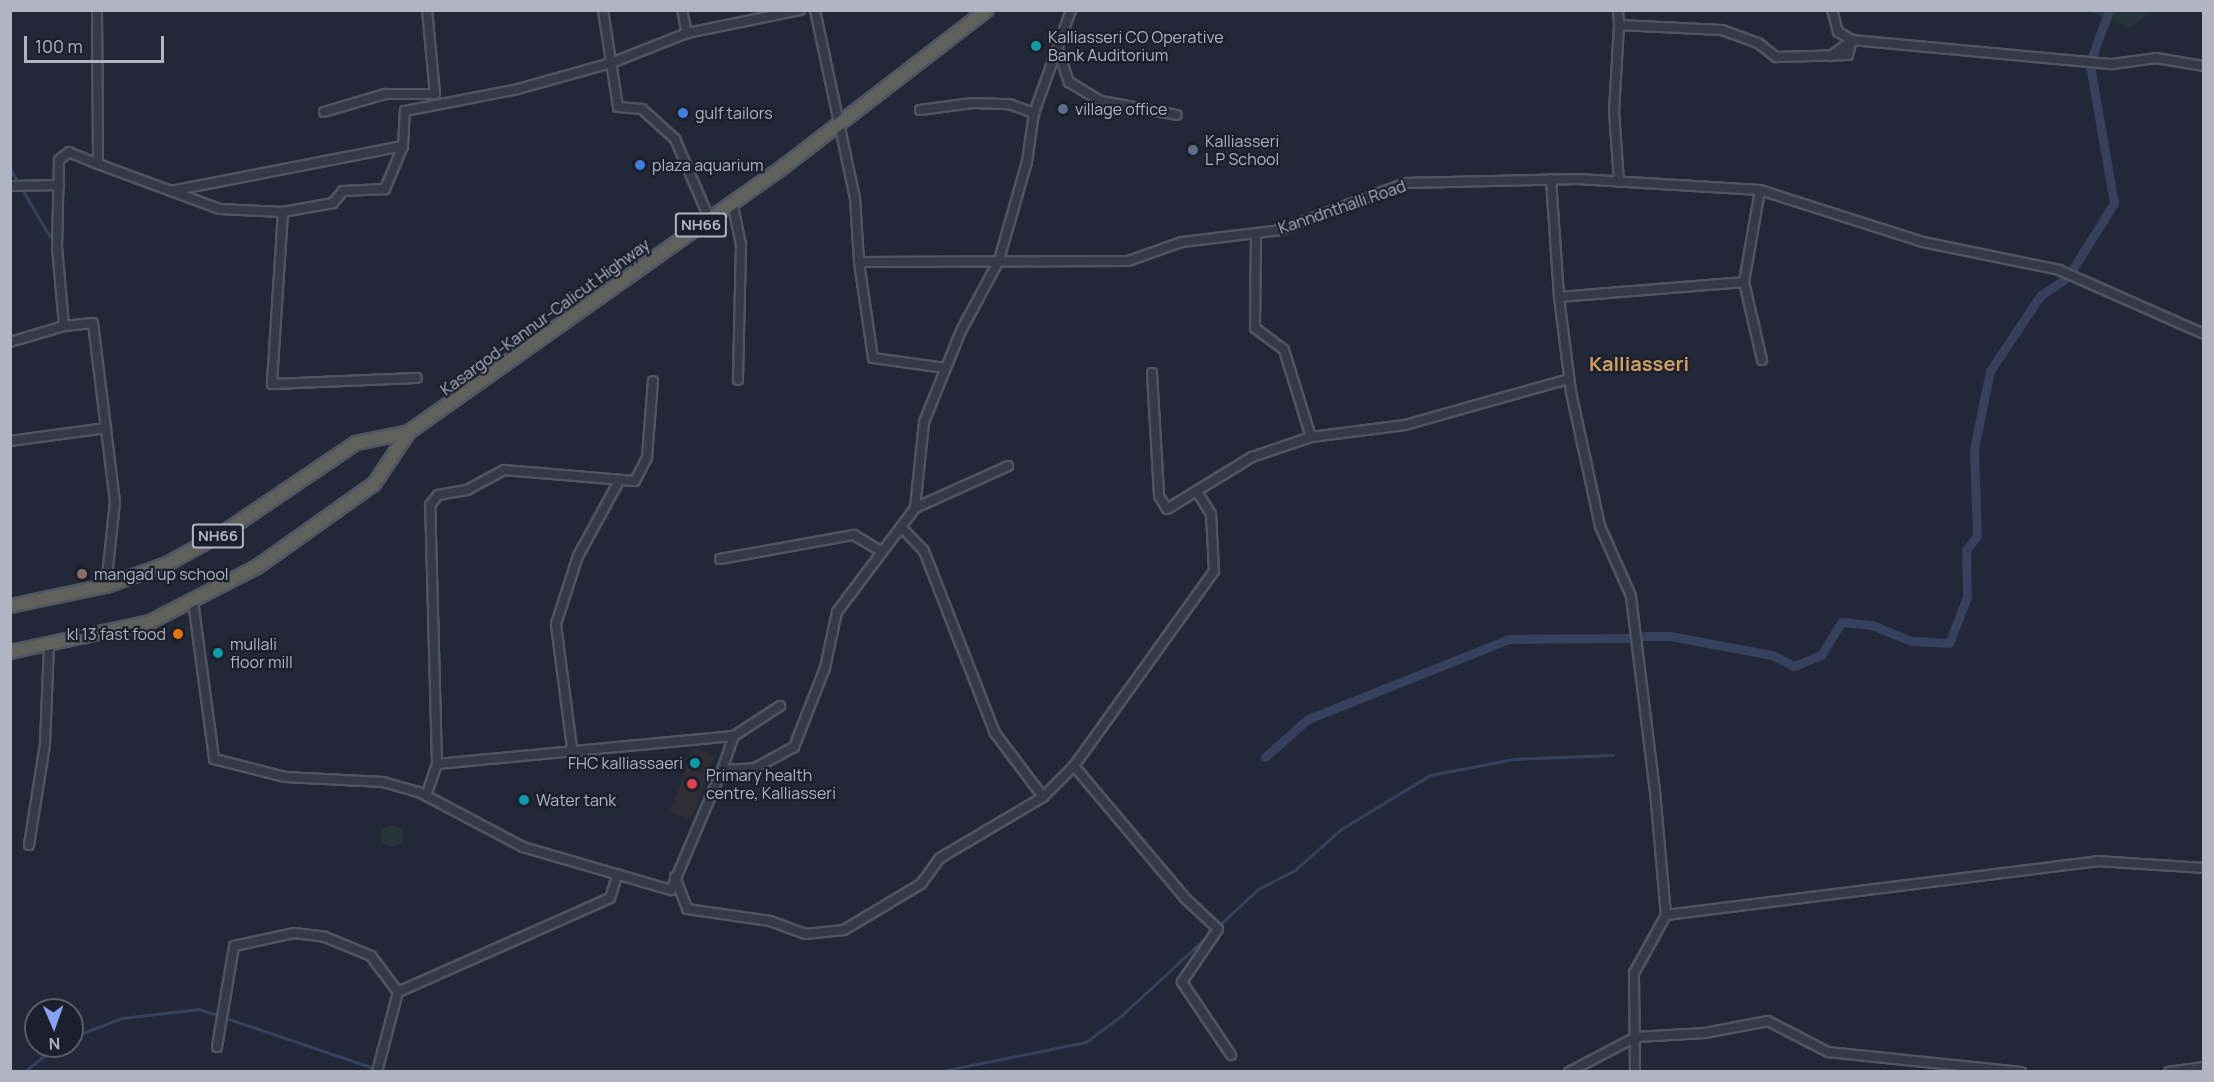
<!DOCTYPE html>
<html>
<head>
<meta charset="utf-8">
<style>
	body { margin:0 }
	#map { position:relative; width:2214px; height:1082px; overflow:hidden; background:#222837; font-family:Manrope,sans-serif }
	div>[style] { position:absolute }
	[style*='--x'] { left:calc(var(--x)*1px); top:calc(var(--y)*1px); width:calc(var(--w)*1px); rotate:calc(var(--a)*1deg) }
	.medical>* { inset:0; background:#302d39; transform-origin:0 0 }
	.green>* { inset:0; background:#253539 }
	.round { border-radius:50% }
	.stream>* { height:3px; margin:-1.5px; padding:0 1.5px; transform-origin:1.5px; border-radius:1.5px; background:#36415e }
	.canal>* { height:9px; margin:-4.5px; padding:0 4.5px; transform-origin:4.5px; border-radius:4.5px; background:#36415e }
	.roads { filter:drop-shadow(2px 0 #505562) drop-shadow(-2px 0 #505562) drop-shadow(0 2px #505562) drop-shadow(0 -2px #505562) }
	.minor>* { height:8px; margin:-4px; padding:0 4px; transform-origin:4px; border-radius:4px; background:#353a48 }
	.trunk>* { height:12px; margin:-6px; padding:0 6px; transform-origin:6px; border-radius:6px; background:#60605d }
	.dots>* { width:16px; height:16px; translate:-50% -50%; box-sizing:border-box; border:3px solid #1b202c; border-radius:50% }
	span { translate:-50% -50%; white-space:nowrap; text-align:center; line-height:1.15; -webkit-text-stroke:4.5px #1b202c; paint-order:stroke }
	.shield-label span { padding:2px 4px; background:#1b202c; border:2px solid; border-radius:4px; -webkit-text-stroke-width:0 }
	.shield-label { font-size:15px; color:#b0b5c4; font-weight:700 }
	.poi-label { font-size:16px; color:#b0b5c4 }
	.left { translate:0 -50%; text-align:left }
	.right { translate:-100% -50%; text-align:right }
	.street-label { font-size:16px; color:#b0b5c4 }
	.quarter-label { font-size:20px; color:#ce9f61; font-weight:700 }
	.frame { position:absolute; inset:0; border:12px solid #b0b5c4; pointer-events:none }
	.north { position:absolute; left:24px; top:998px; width:60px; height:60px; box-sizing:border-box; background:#1b202c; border:2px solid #575c69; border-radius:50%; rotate:178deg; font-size:16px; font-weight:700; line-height:24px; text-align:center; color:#b0b5c4 }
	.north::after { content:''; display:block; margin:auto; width:21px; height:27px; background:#87a2f2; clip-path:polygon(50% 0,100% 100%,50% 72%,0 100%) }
	.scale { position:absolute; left:24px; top:36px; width:140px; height:27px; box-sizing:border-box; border:3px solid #b0b5c4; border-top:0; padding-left:8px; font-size:18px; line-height:21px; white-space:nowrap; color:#b0b5c4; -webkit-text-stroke:4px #1b202c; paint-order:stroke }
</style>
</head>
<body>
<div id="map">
	<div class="medical">
		<i style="left:693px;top:748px;width:23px;height:68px;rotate:20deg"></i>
	</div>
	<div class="green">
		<i style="clip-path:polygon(2089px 11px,2153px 10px,2153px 11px,2130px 28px)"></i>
		<i class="round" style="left:381px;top:825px;width:22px;height:22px"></i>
	</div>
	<div class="stream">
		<i style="--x:2093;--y:54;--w:15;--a:-67"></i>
		<i style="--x:10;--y:169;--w:79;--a:59.5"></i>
		<i style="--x:72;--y:1037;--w:53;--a:-20.8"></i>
		<i style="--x:122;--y:1018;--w:78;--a:-6.7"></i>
		<i style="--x:199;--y:1009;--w:181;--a:18.7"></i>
		<i style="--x:24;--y:1072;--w:41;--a:-39.1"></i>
		<i style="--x:937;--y:1072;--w:152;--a:-11.4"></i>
		<i style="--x:1086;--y:1042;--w:45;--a:-36.9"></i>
		<i style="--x:1122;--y:1015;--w:185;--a:-42.8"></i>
		<i style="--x:1258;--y:889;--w:42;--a:-27.2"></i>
		<i style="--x:1295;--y:870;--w:62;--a:-41.7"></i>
		<i style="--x:1341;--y:829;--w:104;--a:-31.2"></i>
		<i style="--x:1430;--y:775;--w:86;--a:-10.8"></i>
		<i style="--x:1514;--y:759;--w:99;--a:-2.3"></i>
	</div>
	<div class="canal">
		<i style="--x:2092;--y:57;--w:50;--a:-70.1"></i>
		<i style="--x:2074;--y:267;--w:75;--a:-58"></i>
		<i style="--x:2114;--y:203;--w:140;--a:-99.9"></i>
		<i style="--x:1644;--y:636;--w:26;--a:0"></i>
		<i style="--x:1670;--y:636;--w:104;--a:10.6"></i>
		<i style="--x:1772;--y:655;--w:25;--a:27"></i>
		<i style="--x:1794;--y:666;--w:29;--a:-22"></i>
		<i style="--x:1821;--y:655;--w:39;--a:-58"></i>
		<i style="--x:1842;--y:622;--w:30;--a:6"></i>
		<i style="--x:1872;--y:625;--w:42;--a:22.3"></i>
		<i style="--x:1911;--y:641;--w:38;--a:3"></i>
		<i style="--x:1949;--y:643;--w:49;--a:-68.6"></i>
		<i style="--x:1967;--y:597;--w:47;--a:-91.2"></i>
		<i style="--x:1966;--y:550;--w:18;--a:-52"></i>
		<i style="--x:1977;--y:536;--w:87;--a:-92"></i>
		<i style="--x:1974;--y:449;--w:80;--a:-78.4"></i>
		<i style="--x:1990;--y:371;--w:90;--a:-56.3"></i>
		<i style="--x:2040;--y:296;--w:32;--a:-34"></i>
		<i style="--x:1265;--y:757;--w:57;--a:-41.5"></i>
		<i style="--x:1308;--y:719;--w:216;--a:-21.7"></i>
		<i style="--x:1509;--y:639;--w:121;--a:-0.5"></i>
	</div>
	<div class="roads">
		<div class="minor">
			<i style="--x:97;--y:10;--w:154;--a:89.6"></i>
			<i style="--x:98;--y:164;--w:31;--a:-158"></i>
			<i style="--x:69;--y:152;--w:13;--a:141"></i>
			<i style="--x:59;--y:160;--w:87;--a:91.3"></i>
			<i style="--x:57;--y:247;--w:79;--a:84.9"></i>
			<i style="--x:64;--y:326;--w:29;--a:-6"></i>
			<i style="--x:93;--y:323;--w:180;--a:83"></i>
			<i style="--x:115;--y:502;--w:84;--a:96.1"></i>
			<i style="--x:603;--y:10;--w:98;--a:81.2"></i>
			<i style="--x:618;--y:107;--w:24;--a:5"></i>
			<i style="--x:642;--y:109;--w:45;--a:42.3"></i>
			<i style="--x:675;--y:139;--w:86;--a:66.7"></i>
			<i style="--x:682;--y:10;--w:24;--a:78"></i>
			<i style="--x:687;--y:33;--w:115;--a:-11.5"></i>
			<i style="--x:815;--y:10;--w:192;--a:78"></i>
			<i style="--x:855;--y:198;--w:64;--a:86.4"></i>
			<i style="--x:859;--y:262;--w:269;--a:-0.2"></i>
			<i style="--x:1128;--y:261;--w:57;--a:-19.4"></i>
			<i style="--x:1182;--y:242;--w:100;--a:-6.9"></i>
			<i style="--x:1281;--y:230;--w:134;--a:-20.6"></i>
			<i style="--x:1406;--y:183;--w:172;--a:-1.3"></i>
			<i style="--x:1578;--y:179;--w:182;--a:3.5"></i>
			<i style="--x:1618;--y:10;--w:15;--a:86"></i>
			<i style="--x:1619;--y:25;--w:103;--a:2.8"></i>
			<i style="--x:1722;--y:30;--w:38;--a:20"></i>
			<i style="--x:1758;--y:43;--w:23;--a:38"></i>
			<i style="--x:1776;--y:57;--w:72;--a:-1.6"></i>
			<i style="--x:1848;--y:55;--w:16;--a:-75"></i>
			<i style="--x:1852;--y:40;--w:262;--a:5.3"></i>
			<i style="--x:2113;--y:64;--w:43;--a:-7.9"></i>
			<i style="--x:2156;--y:58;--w:49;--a:9.5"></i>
			<i style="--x:1619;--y:25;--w:86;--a:93.3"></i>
			<i style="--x:1614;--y:111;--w:71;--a:86"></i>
			<i style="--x:1059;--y:52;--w:32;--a:72"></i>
			<i style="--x:1069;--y:82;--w:37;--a:31"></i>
			<i style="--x:1101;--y:101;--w:77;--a:10.4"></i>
			<i style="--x:1831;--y:56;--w:26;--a:-37"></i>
			<i style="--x:1852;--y:40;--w:16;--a:-150"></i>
			<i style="--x:1838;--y:32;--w:23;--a:-105"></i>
			<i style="--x:920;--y:110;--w:53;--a:-7.5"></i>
			<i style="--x:973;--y:103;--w:36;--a:2"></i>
			<i style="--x:1009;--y:104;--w:27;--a:20"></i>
			<i style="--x:324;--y:112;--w:64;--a:-16.4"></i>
			<i style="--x:385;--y:94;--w:50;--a:0"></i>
			<i style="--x:435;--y:94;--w:84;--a:-95.4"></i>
			<i style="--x:403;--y:146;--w:47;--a:112.7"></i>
			<i style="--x:385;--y:189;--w:42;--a:177.3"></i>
			<i style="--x:343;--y:191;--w:16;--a:130"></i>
			<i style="--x:333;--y:203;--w:51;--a:169.8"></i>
			<i style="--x:283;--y:212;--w:172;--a:93.7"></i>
			<i style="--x:272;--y:384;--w:145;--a:-2.4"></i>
			<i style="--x:98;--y:164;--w:78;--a:20.3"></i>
			<i style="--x:171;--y:191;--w:236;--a:-11"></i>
			<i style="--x:403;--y:146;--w:35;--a:-87"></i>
			<i style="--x:405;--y:111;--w:115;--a:-11"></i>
			<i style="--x:518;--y:89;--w:97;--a:-15.6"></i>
			<i style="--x:611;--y:63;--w:82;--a:-21.5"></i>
			<i style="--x:1551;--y:179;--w:118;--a:86.1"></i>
			<i style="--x:10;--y:186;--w:49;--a:-1.2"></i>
			<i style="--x:171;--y:191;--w:52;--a:20.2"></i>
			<i style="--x:220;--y:209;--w:63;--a:2.7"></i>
			<i style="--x:732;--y:201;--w:45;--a:78.4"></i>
			<i style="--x:741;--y:245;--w:135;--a:91.3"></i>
			<i style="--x:1256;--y:233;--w:95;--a:90.6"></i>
			<i style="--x:1255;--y:328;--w:36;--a:37"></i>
			<i style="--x:1284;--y:350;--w:91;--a:72.8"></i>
			<i style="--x:859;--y:262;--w:97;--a:81.7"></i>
			<i style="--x:873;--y:358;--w:73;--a:7.9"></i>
			<i style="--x:1744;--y:282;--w:80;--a:77"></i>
			<i style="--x:10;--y:342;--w:56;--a:-16.5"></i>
			<i style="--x:1152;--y:373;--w:123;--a:86.7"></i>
			<i style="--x:1159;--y:496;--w:15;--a:58"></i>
			<i style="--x:1167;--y:509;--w:100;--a:-31.5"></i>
			<i style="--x:1252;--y:457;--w:62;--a:-18.7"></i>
			<i style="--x:1311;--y:437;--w:95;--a:-7.3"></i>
			<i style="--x:1405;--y:425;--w:170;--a:-15.7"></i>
			<i style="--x:10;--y:441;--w:97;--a:-7.7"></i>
			<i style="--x:915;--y:508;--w:102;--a:-24.3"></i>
			<i style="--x:901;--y:527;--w:33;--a:46"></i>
			<i style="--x:924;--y:551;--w:195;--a:68.7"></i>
			<i style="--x:995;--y:733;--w:80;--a:53.1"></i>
			<i style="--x:720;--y:559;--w:136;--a:-10.2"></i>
			<i style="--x:854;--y:535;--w:31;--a:31"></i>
			<i style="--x:193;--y:601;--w:159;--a:82.4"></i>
			<i style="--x:214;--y:759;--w:73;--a:14.2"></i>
			<i style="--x:285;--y:777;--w:98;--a:2.9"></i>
			<i style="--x:383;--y:782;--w:37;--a:16"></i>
			<i style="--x:419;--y:792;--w:118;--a:27.9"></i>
			<i style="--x:523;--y:847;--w:154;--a:16.2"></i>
			<i style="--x:671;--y:890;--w:130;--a:-67"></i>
			<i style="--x:722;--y:770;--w:33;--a:-3"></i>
			<i style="--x:755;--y:768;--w:44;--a:-28.3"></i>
			<i style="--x:794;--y:747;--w:85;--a:-68.6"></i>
			<i style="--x:825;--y:668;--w:57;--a:-77.9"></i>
			<i style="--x:837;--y:612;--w:130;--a:-53.1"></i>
			<i style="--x:915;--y:508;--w:86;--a:-84"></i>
			<i style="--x:924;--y:422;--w:98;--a:-67.9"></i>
			<i style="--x:961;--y:331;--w:81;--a:-61.8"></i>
			<i style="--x:999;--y:260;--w:102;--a:-74.1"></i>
			<i style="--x:1027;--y:162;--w:49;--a:-81.9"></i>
			<i style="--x:1034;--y:113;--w:109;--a:-70.2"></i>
			<i style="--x:572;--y:748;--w:125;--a:-97.4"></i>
			<i style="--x:556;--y:624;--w:71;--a:-72.1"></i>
			<i style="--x:578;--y:556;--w:83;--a:-61.3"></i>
			<i style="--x:437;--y:764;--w:298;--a:-5.4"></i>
			<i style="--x:734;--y:736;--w:55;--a:-33.1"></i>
			<i style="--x:1074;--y:766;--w:172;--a:49.9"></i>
			<i style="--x:1185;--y:898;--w:45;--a:43.2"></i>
			<i style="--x:1218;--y:929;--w:64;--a:124.2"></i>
			<i style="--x:1182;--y:982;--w:88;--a:56.1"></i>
			<i style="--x:722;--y:770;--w:36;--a:-71"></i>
			<i style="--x:426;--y:796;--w:34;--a:-71"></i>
			<i style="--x:437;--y:764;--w:259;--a:-91.5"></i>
			<i style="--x:430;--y:505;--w:13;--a:-51"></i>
			<i style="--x:438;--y:495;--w:29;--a:-10"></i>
			<i style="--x:467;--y:490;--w:42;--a:-28.4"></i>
			<i style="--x:504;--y:470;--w:131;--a:4.8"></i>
			<i style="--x:635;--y:481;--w:27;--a:-63"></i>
			<i style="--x:647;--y:457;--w:76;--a:-85.5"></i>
			<i style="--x:29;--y:845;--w:102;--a:-81"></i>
			<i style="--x:45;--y:744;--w:99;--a:-87.7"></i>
			<i style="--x:675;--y:877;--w:34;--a:69"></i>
			<i style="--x:687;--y:909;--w:84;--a:8.2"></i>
			<i style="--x:770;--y:921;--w:37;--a:20"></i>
			<i style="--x:805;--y:934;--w:39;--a:-6"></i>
			<i style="--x:844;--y:930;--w:90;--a:-30.9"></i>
			<i style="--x:921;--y:884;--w:32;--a:-54"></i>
			<i style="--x:940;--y:858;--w:120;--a:-30.6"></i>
			<i style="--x:1043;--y:797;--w:44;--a:-45"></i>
			<i style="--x:1074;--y:766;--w:240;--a:-54.3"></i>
			<i style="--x:1214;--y:571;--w:57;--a:-93"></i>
			<i style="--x:1211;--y:514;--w:25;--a:-122"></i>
			<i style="--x:1666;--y:915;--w:434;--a:-7.1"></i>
			<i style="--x:2097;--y:861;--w:107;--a:3.7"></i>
			<i style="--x:217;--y:1047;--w:102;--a:-80.4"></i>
			<i style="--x:234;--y:946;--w:61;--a:-12.2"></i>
			<i style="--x:294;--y:933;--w:31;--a:7"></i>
			<i style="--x:325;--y:937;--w:50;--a:22.4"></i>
			<i style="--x:371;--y:956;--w:45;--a:53.1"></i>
			<i style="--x:377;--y:1072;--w:83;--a:-75.3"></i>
			<i style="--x:398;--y:992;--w:232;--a:-23.9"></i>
			<i style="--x:610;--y:898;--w:25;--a:-72"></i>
			<i style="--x:1569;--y:1072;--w:76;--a:-27.6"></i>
			<i style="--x:1636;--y:1037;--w:69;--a:-3.3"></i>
			<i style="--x:1705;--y:1033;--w:64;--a:-10.8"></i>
			<i style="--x:1768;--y:1021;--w:68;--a:27.3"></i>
			<i style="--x:1828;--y:1052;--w:194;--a:5.9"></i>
			<i style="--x:1635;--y:1072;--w:99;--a:-90.6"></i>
			<i style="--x:1634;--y:973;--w:66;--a:-61.1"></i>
			<i style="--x:1666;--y:915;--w:123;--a:-95.1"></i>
			<i style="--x:1655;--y:792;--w:197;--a:-97"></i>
			<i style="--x:1631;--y:596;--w:77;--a:-113.9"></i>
			<i style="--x:1600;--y:526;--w:137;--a:-102.2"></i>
			<i style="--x:1571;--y:392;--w:96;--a:-97.2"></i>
			<i style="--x:1559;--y:297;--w:186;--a:-4.6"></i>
			<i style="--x:1744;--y:282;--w:93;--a:-80.1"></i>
			<i style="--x:1760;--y:190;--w:171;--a:17.7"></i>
			<i style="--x:1923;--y:242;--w:139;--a:11.6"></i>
			<i style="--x:2059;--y:270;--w:158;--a:23.8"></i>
			<i style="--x:2169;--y:1072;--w:35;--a:-8"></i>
		</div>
		<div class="trunk">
			<i style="--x:10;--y:606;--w:98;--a:-11.8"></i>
			<i style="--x:106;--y:586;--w:65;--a:-19.8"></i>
			<i style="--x:167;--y:564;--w:64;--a:-29"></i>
			<i style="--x:223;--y:533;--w:161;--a:-34.1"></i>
			<i style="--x:356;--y:443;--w:54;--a:-11.7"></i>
			<i style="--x:409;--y:432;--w:458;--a:-35.3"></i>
			<i style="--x:783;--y:167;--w:257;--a:-37.6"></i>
			<i style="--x:10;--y:652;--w:143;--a:-12.1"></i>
			<i style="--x:150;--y:622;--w:120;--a:-27.2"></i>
			<i style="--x:257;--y:567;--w:143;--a:-35.4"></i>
			<i style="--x:374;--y:484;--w:63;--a:-56.1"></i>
		</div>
	</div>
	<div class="dots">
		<i style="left:1036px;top:46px;background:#0f9aa8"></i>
		<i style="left:1063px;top:109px;background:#5c6f8a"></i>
		<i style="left:683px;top:113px;background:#3f7fe0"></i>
		<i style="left:1193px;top:150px;background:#5c6f8a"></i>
		<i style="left:640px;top:165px;background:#3f7fe0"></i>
		<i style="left:82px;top:574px;background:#8d6e63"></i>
		<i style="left:178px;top:634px;background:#e8710a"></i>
		<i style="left:218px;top:653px;background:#0f9aa8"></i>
		<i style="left:695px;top:763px;background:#0f9aa8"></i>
		<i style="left:692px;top:784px;background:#e0444e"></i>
		<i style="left:524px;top:800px;background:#0f9aa8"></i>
	</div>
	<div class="shield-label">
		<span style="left:701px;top:225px">NH66</span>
		<span style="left:218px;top:536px">NH66</span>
	</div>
	<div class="poi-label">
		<span class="left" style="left:1048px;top:46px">Kalliasseri CO Operative<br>Bank Auditorium</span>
		<span class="left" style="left:1075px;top:109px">village office</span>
		<span class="left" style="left:695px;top:113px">gulf tailors</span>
		<span class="left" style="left:1205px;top:150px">Kalliasseri<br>L P School</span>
		<span class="left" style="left:652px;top:165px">plaza aquarium</span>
		<span class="left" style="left:94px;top:574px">mangad up school</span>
		<span class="right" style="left:166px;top:634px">kl 13 fast food</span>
		<span class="left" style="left:230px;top:653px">mullali<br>floor mill</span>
		<span class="right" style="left:683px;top:763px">FHC kalliassaeri</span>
		<span class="left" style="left:706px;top:784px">Primary health<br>centre, Kalliasseri</span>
		<span class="left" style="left:536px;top:800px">Water tank</span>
	</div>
	<div class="street-label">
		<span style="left:1342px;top:207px;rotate:-19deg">Kanndnthalli Road</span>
		<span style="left:545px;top:317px;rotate:-36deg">Kasargod-Kannur-Calicut Highway</span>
	</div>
	<div class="quarter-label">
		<span style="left:1639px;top:363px">Kalliasseri</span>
	</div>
	<div class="frame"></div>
	<div class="north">N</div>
	<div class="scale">100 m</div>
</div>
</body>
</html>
